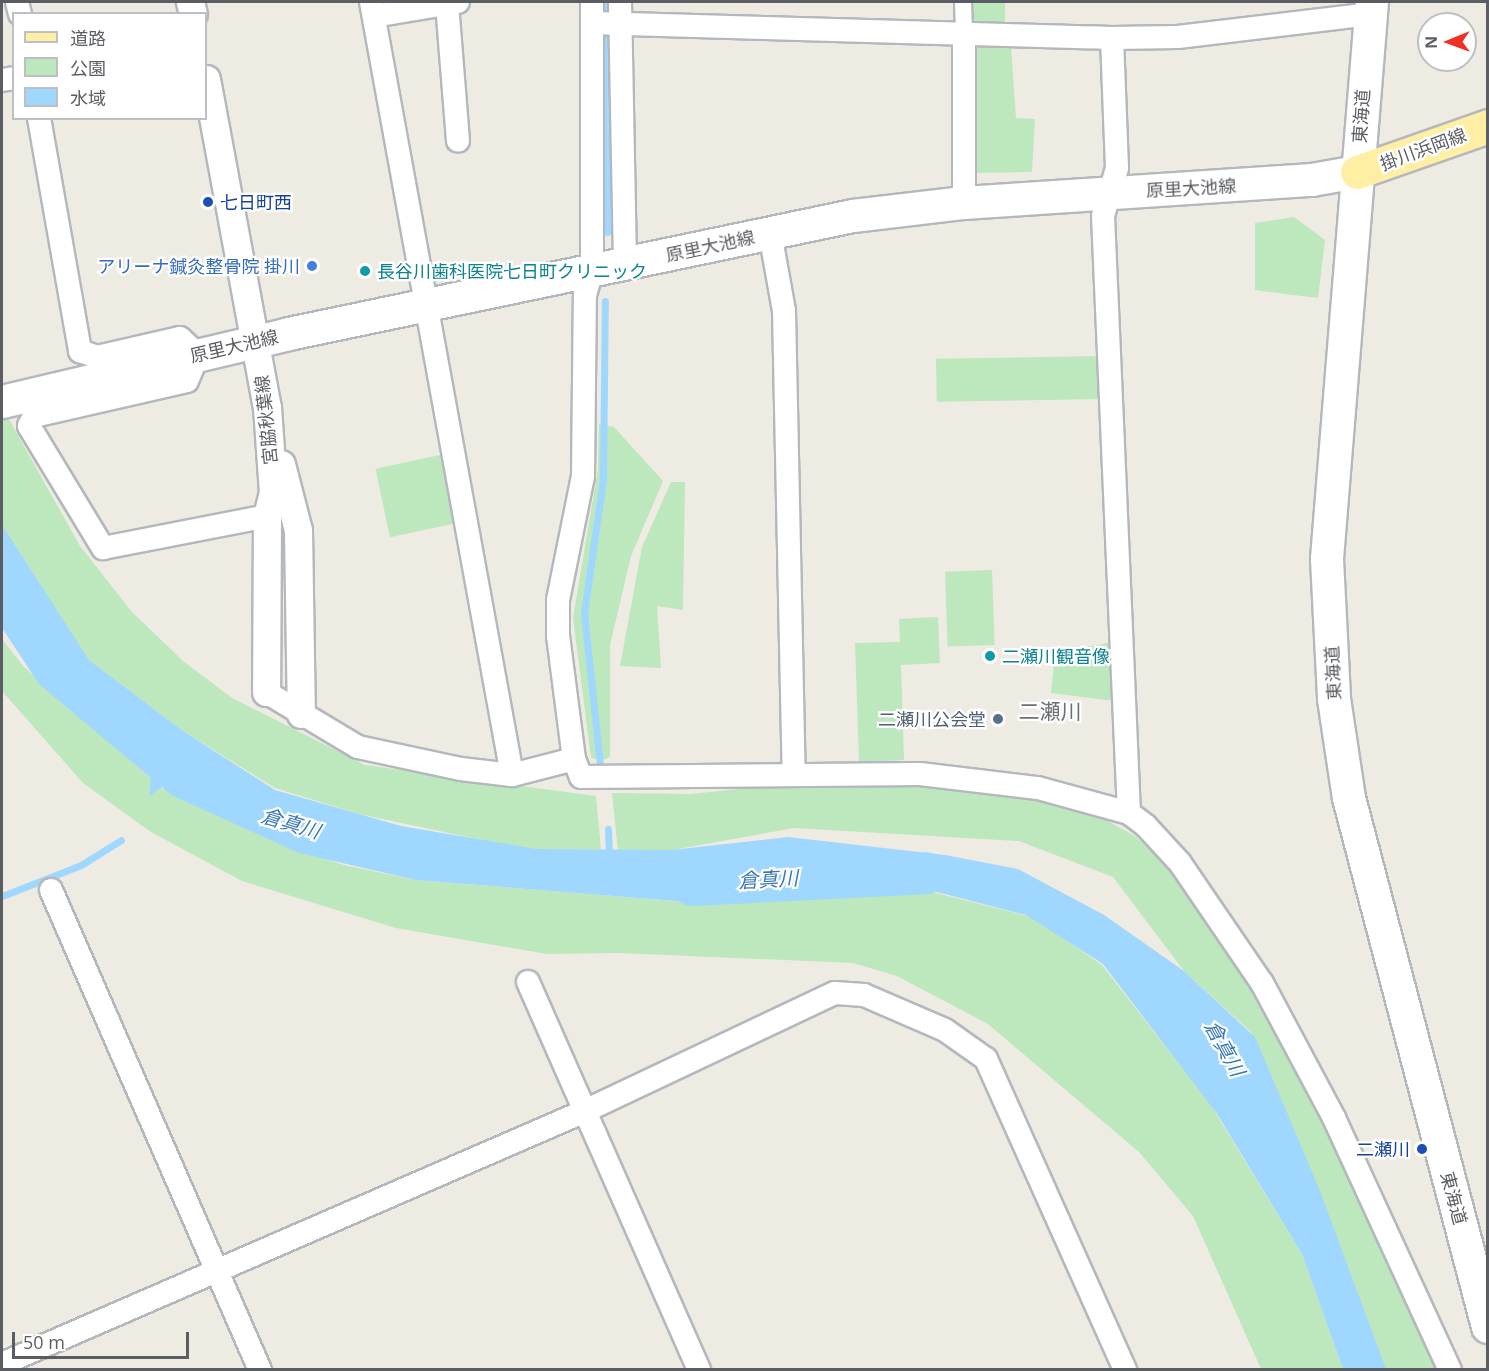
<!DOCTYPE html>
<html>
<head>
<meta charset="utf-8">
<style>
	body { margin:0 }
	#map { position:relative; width:1489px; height:1371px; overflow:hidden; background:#eeebe2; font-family:"Open Sans","Noto Sans JP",sans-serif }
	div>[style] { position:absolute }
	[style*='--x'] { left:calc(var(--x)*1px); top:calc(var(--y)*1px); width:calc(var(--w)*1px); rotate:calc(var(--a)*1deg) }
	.green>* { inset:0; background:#bde7bc; transform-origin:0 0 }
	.water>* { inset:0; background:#a0d7ff }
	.stream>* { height:7px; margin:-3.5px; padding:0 3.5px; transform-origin:3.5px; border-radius:3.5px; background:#a0d7ff }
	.river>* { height:42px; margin:-21px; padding:0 21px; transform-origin:21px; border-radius:21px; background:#a0d7ff }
	.roads { filter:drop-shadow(2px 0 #b4b8bd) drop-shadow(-2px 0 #b4b8bd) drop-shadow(0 2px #b4b8bd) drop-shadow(0 -2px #b4b8bd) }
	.pedestrian>* { height:16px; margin:-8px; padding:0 8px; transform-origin:8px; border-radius:8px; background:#fff }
	.minor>* { height:22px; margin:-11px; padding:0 11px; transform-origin:11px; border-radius:11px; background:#fff }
	.tertiary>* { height:27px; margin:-13.5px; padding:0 13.5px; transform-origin:13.5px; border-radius:13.5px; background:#fff }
	.secondary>* { height:32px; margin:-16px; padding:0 16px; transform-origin:16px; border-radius:16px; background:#fff }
	.primary>* { height:33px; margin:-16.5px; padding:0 16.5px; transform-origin:16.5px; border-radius:16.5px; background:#ffefa5 }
	.dots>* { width:16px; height:16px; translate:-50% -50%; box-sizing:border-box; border:3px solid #fff; border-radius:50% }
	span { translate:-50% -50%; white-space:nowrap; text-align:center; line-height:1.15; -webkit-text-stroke:4.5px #fff; paint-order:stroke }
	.street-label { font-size:18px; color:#5a5e63 }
	.transit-label { font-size:18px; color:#164399 }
	.left { translate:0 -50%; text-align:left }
	.right { translate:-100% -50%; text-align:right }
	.shop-label { font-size:18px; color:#366cbe }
	.culture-label { font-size:18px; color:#0d838f }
	.service-label { font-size:18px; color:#4e5e75 }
	.water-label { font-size:20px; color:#3978b6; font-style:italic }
	.quarter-label { font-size:21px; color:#6b7075 }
	.frame { position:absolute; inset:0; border:3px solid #5a5e63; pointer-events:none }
	.legend { position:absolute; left:12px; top:12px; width:195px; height:108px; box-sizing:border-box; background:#fff; border:2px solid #bdbfc1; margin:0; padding:8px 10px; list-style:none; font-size:18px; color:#5a5e63 }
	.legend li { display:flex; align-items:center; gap:12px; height:30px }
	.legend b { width:30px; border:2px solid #bdbfc1 }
	.north { position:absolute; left:1417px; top:12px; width:60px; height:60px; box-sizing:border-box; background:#fff; border:2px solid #bdbfc1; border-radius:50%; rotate:269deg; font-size:16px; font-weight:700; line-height:24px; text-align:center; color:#5a5e63 }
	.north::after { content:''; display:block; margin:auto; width:21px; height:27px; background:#f13124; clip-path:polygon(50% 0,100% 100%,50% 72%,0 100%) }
	.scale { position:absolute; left:12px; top:1332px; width:177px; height:27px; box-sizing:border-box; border:3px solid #5a5e63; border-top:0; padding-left:8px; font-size:18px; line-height:21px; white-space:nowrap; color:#5a5e63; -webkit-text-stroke:4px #fff; paint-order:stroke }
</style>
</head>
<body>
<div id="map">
	<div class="green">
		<i style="left:967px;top:2px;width:38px;height:27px"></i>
		<i style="clip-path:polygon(980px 46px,1011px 47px,1016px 118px,1035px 119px,1032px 172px,975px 173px,972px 52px)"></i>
		<i style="clip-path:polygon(1294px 217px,1325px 240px,1318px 298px,1255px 290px,1255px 223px)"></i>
		<i style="left:1099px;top:356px;width:43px;height:163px;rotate:89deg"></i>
		<i style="clip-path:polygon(6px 414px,80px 546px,132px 612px,183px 661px,232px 698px,365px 765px,596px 796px,601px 850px,524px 849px,359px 814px,275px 788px,183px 731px,89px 660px,38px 588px,2px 525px,2px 417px)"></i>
		<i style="clip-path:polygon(599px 424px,614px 427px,663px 481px,631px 556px,610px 645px,610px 757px,603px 760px,591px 758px,573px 618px,598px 469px)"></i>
		<i style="left:440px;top:455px;width:70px;height:66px;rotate:78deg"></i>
		<i style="clip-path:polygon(671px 482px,685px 482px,683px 610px,657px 606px,661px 668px,620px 666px,642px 547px)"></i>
		<i style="left:992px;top:570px;width:75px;height:47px;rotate:88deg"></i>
		<i style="clip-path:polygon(938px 617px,940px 663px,901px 665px,904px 760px,859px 762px,855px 643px,900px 642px,899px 619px)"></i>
		<i style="clip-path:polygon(2px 639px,24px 667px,162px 788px,275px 842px,344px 865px,416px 880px,701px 903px,773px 871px,824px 865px,1032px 917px,1102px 965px,1210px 1104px,1302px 1254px,1343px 1369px,1261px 1369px,1193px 1216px,1139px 1152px,988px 1024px,897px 976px,853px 963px,619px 953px,547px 954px,396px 928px,242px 881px,151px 832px,83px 783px,2px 691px)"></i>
		<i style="clip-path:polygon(1111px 642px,1114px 701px,1051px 693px,1055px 654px)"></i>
		<i style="clip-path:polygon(776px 785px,920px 785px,1026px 797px,1106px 820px,1135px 836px,1166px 866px,1230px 949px,1276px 1024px,1377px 1225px,1439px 1369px,1384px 1369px,1251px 1032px,1184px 971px,1113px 877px,1019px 841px,794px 828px,667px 851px,618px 852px,612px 793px,691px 794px)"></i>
	</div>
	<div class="water">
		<i style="clip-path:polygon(2px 525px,89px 660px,183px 731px,275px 790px,401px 826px,536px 849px,671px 850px,788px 837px,945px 855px,1018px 869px,1104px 915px,1184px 971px,1255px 1037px,1320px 1191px,1386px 1369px,1343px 1369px,1302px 1254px,1217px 1114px,1103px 964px,1026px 915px,829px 864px,773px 871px,701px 903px,416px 880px,299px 853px,171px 795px,162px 787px,149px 796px,151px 778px,39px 684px,2px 628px)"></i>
	</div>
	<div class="stream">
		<i style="--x:607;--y:232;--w:230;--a:-89.8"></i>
		<i style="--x:600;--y:765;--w:153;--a:-96"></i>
		<i style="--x:584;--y:613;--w:135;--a:-81.9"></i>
		<i style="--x:603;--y:479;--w:178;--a:-89.4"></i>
		<i style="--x:608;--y:829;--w:28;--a:88"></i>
		<i style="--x:2;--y:896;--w:85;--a:-21.4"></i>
		<i style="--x:81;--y:865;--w:47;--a:-32"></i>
	</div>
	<div class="river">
		<i style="--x:692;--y:885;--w:234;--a:-2.9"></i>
	</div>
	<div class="roads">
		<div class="pedestrian">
			<i style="--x:963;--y:2;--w:30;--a:88"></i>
		</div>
		<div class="minor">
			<i style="--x:17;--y:2;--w:12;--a:76"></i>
			<i style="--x:371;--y:2;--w:786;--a:79.66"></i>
			<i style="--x:620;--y:2;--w:261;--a:88.9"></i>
			<i style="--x:447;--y:4;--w:137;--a:85.4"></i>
			<i style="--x:374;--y:16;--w:85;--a:-9.5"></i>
			<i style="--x:592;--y:23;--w:520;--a:1.65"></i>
			<i style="--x:1112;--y:38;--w:66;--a:-0.9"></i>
			<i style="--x:1178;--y:37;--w:193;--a:-6.8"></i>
			<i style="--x:1112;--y:38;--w:130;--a:87.8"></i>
			<i style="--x:1117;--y:168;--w:50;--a:106.3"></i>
			<i style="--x:1103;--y:216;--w:598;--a:87.51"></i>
			<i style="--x:2;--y:80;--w:12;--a:-9"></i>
			<i style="--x:39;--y:118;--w:237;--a:80"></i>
			<i style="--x:80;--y:351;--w:18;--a:19"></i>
			<i style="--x:97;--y:357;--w:85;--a:-12.9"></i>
			<i style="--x:180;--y:338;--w:25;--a:43"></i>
			<i style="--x:198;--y:355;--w:28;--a:113"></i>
			<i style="--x:187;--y:381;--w:157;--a:167.1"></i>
			<i style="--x:34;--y:416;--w:11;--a:117"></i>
			<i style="--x:29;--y:426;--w:143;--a:58.8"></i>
			<i style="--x:103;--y:548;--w:167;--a:-11"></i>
			<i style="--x:964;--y:203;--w:171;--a:-90"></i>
			<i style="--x:770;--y:233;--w:79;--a:79.8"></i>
			<i style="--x:784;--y:311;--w:463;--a:88.8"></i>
			<i style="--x:266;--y:692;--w:107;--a:30.9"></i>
			<i style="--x:358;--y:747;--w:105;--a:12.1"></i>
			<i style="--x:461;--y:769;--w:51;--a:6.7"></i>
			<i style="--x:512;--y:775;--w:64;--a:-14.5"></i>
			<i style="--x:574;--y:759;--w:19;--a:69"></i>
			<i style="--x:581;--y:777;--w:339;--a:-0.5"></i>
			<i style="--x:920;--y:774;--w:119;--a:6.8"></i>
			<i style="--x:1038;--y:788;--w:94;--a:15.4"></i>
			<i style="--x:1129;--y:813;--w:21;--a:37"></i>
			<i style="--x:1146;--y:826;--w:50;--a:47.4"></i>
			<i style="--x:1180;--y:863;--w:145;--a:55.7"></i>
			<i style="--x:1262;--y:983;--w:153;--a:61.9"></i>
			<i style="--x:1334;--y:1118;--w:277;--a:65.3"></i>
			<i style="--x:574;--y:759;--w:124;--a:-97.4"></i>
			<i style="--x:558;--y:636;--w:36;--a:-90"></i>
			<i style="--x:558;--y:600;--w:126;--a:-78.6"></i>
			<i style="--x:583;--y:476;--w:181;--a:-89.4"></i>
			<i style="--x:585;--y:295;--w:25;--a:-74"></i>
			<i style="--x:592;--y:271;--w:269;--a:-90"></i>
			<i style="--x:51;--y:890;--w:524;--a:66.47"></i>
			<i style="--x:528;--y:982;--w:424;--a:66.2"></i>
			<i style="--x:2;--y:1364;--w:636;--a:-23.46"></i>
			<i style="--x:585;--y:1111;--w:276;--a:-25.3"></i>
			<i style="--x:835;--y:993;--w:29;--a:4"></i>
			<i style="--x:864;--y:995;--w:88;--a:23.4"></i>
			<i style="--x:945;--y:1030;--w:50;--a:35.3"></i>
			<i style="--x:986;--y:1059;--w:341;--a:65.9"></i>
		</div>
		<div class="tertiary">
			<i style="--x:190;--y:2;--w:12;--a:76"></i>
			<i style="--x:206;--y:79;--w:334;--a:79.5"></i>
			<i style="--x:267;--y:407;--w:85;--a:86"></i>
			<i style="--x:273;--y:492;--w:25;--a:104"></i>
			<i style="--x:267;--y:516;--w:176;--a:90.3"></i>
			<i style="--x:281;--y:464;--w:68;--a:75.6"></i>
			<i style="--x:298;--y:530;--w:184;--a:89.1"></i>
		</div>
		<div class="secondary">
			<i style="--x:1372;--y:2;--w:559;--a:94.62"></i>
			<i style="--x:1327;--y:559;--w:140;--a:87.1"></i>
			<i style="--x:1334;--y:699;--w:100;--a:81.4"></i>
			<i style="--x:1349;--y:798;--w:547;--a:75.28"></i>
			<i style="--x:2;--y:402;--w:295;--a:-13.3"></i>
			<i style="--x:289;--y:334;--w:576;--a:-11.82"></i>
			<i style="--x:853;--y:216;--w:112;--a:-6.7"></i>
			<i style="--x:964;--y:203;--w:349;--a:-3.8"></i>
			<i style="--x:1312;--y:180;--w:46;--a:-10.1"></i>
		</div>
		<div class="primary">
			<i style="--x:1357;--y:172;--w:139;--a:-19.3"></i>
		</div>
	</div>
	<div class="dots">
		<i style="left:208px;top:202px;background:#1a4fb4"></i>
		<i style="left:312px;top:266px;background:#3f7fe0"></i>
		<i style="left:365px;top:271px;background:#0f9aa8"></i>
		<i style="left:990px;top:656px;background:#0f9aa8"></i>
		<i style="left:998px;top:719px;background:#5c6f8a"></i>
		<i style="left:1422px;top:1149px;background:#1a4fb4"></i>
	</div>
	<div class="street-label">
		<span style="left:1361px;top:116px;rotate:-86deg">東海道</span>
		<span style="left:1423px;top:149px;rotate:-20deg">掛川浜岡線</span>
		<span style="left:1191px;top:188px;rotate:-3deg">原里大池線</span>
		<span style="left:710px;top:246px;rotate:-12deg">原里大池線</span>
		<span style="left:234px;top:346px;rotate:-13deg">原里大池線</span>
		<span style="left:266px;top:420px;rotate:-96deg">宮脇秋葉線</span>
		<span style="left:1333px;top:673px;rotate:-93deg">東海道</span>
		<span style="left:1454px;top:1198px;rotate:75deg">東海道</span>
	</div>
	<div class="transit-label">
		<span class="left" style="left:220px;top:202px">七日町西</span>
		<span class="right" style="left:1410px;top:1149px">二瀬川</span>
	</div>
	<div class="shop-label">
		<span class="right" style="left:300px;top:266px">アリーナ鍼灸整骨院 掛川</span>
	</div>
	<div class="culture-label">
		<span class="left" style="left:377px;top:271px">長谷川歯科医院七日町クリニック</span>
		<span class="left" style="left:1002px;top:656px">二瀬川観音像</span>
	</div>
	<div class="service-label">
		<span class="right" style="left:986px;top:719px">二瀬川公会堂</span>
	</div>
	<div class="water-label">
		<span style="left:291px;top:823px;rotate:17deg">倉真川</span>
		<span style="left:768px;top:879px;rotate:-3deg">倉真川</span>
		<span style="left:1225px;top:1048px;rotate:61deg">倉真川</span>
	</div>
	<div class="quarter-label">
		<span style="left:1050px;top:711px">二瀬川</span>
	</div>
	<div class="frame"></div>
	<ul class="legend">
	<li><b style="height:8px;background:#ffefa5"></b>道路</li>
	<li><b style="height:16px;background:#bde7bc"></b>公園</li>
	<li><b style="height:16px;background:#a0d7ff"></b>水域</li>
	</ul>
	<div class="north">N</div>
	<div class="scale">50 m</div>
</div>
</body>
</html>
